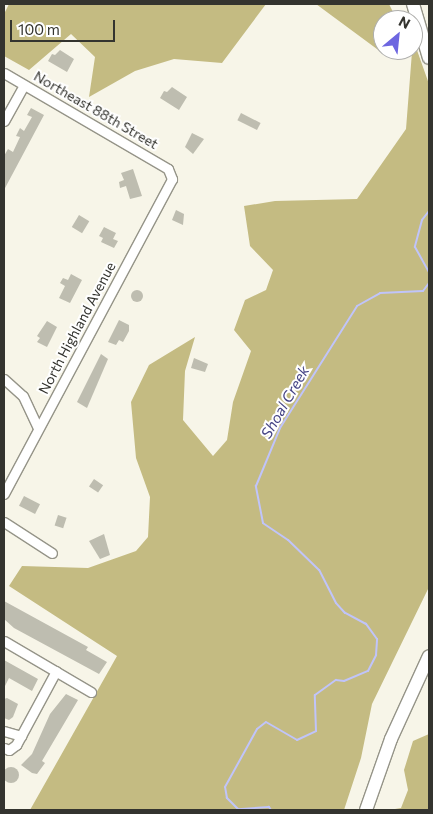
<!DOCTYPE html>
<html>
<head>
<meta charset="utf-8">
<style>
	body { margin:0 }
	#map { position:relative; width:433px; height:814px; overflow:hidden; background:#f7f5e8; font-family:Commissioner,sans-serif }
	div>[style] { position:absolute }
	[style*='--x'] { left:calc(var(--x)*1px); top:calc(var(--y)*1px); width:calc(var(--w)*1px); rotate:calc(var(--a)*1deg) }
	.forest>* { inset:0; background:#c4bb82 }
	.stream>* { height:2px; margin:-1px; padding:0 1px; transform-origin:1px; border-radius:1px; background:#c0c4fa }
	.building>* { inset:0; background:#bebdb0; transform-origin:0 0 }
	.round { border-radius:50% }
	.roads { filter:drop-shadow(1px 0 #959488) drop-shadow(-1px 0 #959488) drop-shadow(0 1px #959488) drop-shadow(0 -1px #959488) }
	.street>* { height:9px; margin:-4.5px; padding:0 4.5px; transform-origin:4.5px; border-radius:4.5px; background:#fff }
	.secondary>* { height:12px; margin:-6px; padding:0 6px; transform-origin:6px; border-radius:6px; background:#fff }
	span { translate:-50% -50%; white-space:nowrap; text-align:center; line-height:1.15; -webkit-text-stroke:4px #fff; paint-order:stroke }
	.street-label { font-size:14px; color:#34342f }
	.water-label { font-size:15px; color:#444384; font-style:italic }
	.frame { position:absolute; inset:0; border:5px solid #34342f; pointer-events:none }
	.north { position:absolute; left:373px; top:10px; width:50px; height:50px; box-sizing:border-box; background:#fff; border:1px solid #aeaeac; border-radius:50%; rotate:28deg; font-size:14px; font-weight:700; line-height:20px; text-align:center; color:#34342f }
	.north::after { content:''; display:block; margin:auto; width:18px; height:22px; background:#6d66e0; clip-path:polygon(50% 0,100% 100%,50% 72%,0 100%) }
	.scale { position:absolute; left:10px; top:20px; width:105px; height:22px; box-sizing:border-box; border:2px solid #34342f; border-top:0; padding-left:6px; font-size:15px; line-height:18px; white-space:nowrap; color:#34342f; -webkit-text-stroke:4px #fff; paint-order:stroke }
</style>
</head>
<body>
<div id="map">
	<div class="forest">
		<i style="clip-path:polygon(9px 4px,266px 4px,222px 63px,174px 59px,135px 71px,89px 97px,95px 57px,71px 34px,29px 70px,4px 56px,4px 14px)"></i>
		<i style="clip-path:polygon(316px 4px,389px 4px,397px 20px,383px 20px,381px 52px)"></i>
		<i style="clip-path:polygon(413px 39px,429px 84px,429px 587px,372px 704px,361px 758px,344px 810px,30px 810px,117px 656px,9px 586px,22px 566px,88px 568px,136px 551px,148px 537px,150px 497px,136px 458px,131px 402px,149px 365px,195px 337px,185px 371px,183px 420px,213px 456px,227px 440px,233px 402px,251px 351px,234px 330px,245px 300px,266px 290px,273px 270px,250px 246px,244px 206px,275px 201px,357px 199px,406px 129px)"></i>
		<i style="clip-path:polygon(429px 734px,429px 810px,389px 810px,401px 808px,408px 790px,404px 770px,413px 741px)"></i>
	</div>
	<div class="stream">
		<i style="--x:429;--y:211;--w:11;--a:128"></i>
		<i style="--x:422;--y:220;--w:28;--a:105"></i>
		<i style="--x:415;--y:247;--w:29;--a:61"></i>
		<i style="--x:271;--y:810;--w:4;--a:-124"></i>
		<i style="--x:269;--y:807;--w:31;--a:176"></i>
		<i style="--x:238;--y:809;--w:16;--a:-135"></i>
		<i style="--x:227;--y:798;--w:11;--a:-100"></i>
		<i style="--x:225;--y:787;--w:66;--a:-61.1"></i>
		<i style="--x:257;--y:729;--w:11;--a:-38"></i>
		<i style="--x:266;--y:722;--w:36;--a:30"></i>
		<i style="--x:297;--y:740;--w:21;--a:-25"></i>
		<i style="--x:316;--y:731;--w:36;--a:-92"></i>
		<i style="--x:315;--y:695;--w:26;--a:-36"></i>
		<i style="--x:336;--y:680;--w:8;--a:7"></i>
		<i style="--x:344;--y:681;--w:26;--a:-23"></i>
		<i style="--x:368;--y:671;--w:18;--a:-63"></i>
		<i style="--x:376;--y:655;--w:16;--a:-86"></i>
		<i style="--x:377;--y:639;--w:19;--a:-126"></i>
		<i style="--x:366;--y:624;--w:24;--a:-152"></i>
		<i style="--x:345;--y:613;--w:13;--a:-132"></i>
		<i style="--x:336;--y:603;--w:37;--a:-117"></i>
		<i style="--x:319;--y:570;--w:43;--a:-135.9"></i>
		<i style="--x:288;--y:540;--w:30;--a:-146"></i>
		<i style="--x:263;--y:523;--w:38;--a:-101"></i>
		<i style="--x:256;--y:486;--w:63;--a:-67.5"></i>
		<i style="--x:280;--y:428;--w:144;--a:-57.7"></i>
		<i style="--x:357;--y:306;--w:26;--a:-29"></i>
		<i style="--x:380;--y:293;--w:43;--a:-2.7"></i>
		<i style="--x:423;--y:291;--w:10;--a:-53"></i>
	</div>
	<div class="building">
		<i style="clip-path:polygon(60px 50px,74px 59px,67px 72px,48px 61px,52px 54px,55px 55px)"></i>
		<i style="clip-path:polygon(172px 87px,187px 97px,179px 110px,160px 98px,164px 91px,167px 92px)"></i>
		<i style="clip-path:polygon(31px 108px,44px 115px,4px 190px,4px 156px,8px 149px,13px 152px,20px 137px,16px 136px,20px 128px,24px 131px,32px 117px,27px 115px)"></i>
		<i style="left:241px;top:113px;width:22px;height:8px;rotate:27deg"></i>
		<i style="clip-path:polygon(192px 133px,204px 139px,193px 154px,185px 147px)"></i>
		<i style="clip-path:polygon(133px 169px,142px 196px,130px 199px,126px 186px,120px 188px,119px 182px,124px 180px,121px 173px)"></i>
		<i style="clip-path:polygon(176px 210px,184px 214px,183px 225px,172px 220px)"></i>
		<i style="left:79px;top:215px;width:12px;height:14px;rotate:31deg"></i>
		<i style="clip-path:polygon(104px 227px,116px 233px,113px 239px,118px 241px,114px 248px,101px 242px,103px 238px,99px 236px)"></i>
		<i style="clip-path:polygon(71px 274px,82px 280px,70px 303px,59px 298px,65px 286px,60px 283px,63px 278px,68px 280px)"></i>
		<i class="round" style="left:131px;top:290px;width:12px;height:12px"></i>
		<i style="clip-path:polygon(119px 320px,129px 325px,129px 331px,123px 342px,119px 340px,116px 345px,108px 342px)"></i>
		<i style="clip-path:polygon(47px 321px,57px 327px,47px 347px,37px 342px,40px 338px,37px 336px)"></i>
		<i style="clip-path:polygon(101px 354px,108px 359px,87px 408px,77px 402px)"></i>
		<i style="clip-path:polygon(194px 358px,208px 364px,205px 372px,191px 368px)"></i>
		<i style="left:94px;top:479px;width:11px;height:9px;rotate:34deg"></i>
		<i style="left:24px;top:496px;width:18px;height:11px;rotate:27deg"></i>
		<i style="left:58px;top:515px;width:9px;height:11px;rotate:18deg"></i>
		<i style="clip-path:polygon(104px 534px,110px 555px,100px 559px,89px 541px)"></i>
		<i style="clip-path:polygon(4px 601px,88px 647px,86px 650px,107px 662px,99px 674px,14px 628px,4px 619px)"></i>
		<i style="clip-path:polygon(4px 660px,38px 679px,32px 691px,9px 678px,4px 688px)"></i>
		<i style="clip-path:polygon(66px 694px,78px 700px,42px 761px,45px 763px,37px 774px,32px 773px,21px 765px,32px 754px,50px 714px)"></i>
		<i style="clip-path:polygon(7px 698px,18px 704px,13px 717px,9px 720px,4px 718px,4px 699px)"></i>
		<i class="round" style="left:3px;top:767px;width:16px;height:16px"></i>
	</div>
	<div class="roads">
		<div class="street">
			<i style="--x:4;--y:73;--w:190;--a:30.3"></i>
			<i style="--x:168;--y:169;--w:11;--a:68"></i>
			<i style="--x:172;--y:179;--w:357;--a:118.1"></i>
			<i style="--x:4;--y:121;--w:41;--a:-60.9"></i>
			<i style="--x:4;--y:379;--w:25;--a:42"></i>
			<i style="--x:23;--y:396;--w:35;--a:65"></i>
			<i style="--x:4;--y:522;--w:57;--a:32.9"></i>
			<i style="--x:4;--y:641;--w:101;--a:30.4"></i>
			<i style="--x:4;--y:731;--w:18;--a:16"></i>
			<i style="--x:4;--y:748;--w:5;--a:22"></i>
			<i style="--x:9;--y:750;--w:9;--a:-36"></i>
			<i style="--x:16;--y:745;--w:84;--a:-61.6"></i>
		</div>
		<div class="secondary">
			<i style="--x:413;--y:4;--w:56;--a:73.5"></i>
			<i style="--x:366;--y:810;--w:75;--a:-70.6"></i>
			<i style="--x:391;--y:739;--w:91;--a:-65.4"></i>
		</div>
	</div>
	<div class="street-label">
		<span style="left:96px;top:110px;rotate:30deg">Northeast 88th Street</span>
		<span style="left:77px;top:328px;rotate:-62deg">North Highland Avenue</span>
	</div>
	<div class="water-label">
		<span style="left:285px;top:402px;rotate:-60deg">Shoal Creek</span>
	</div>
	<div class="frame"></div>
	<div class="north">N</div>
	<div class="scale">100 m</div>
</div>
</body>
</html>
